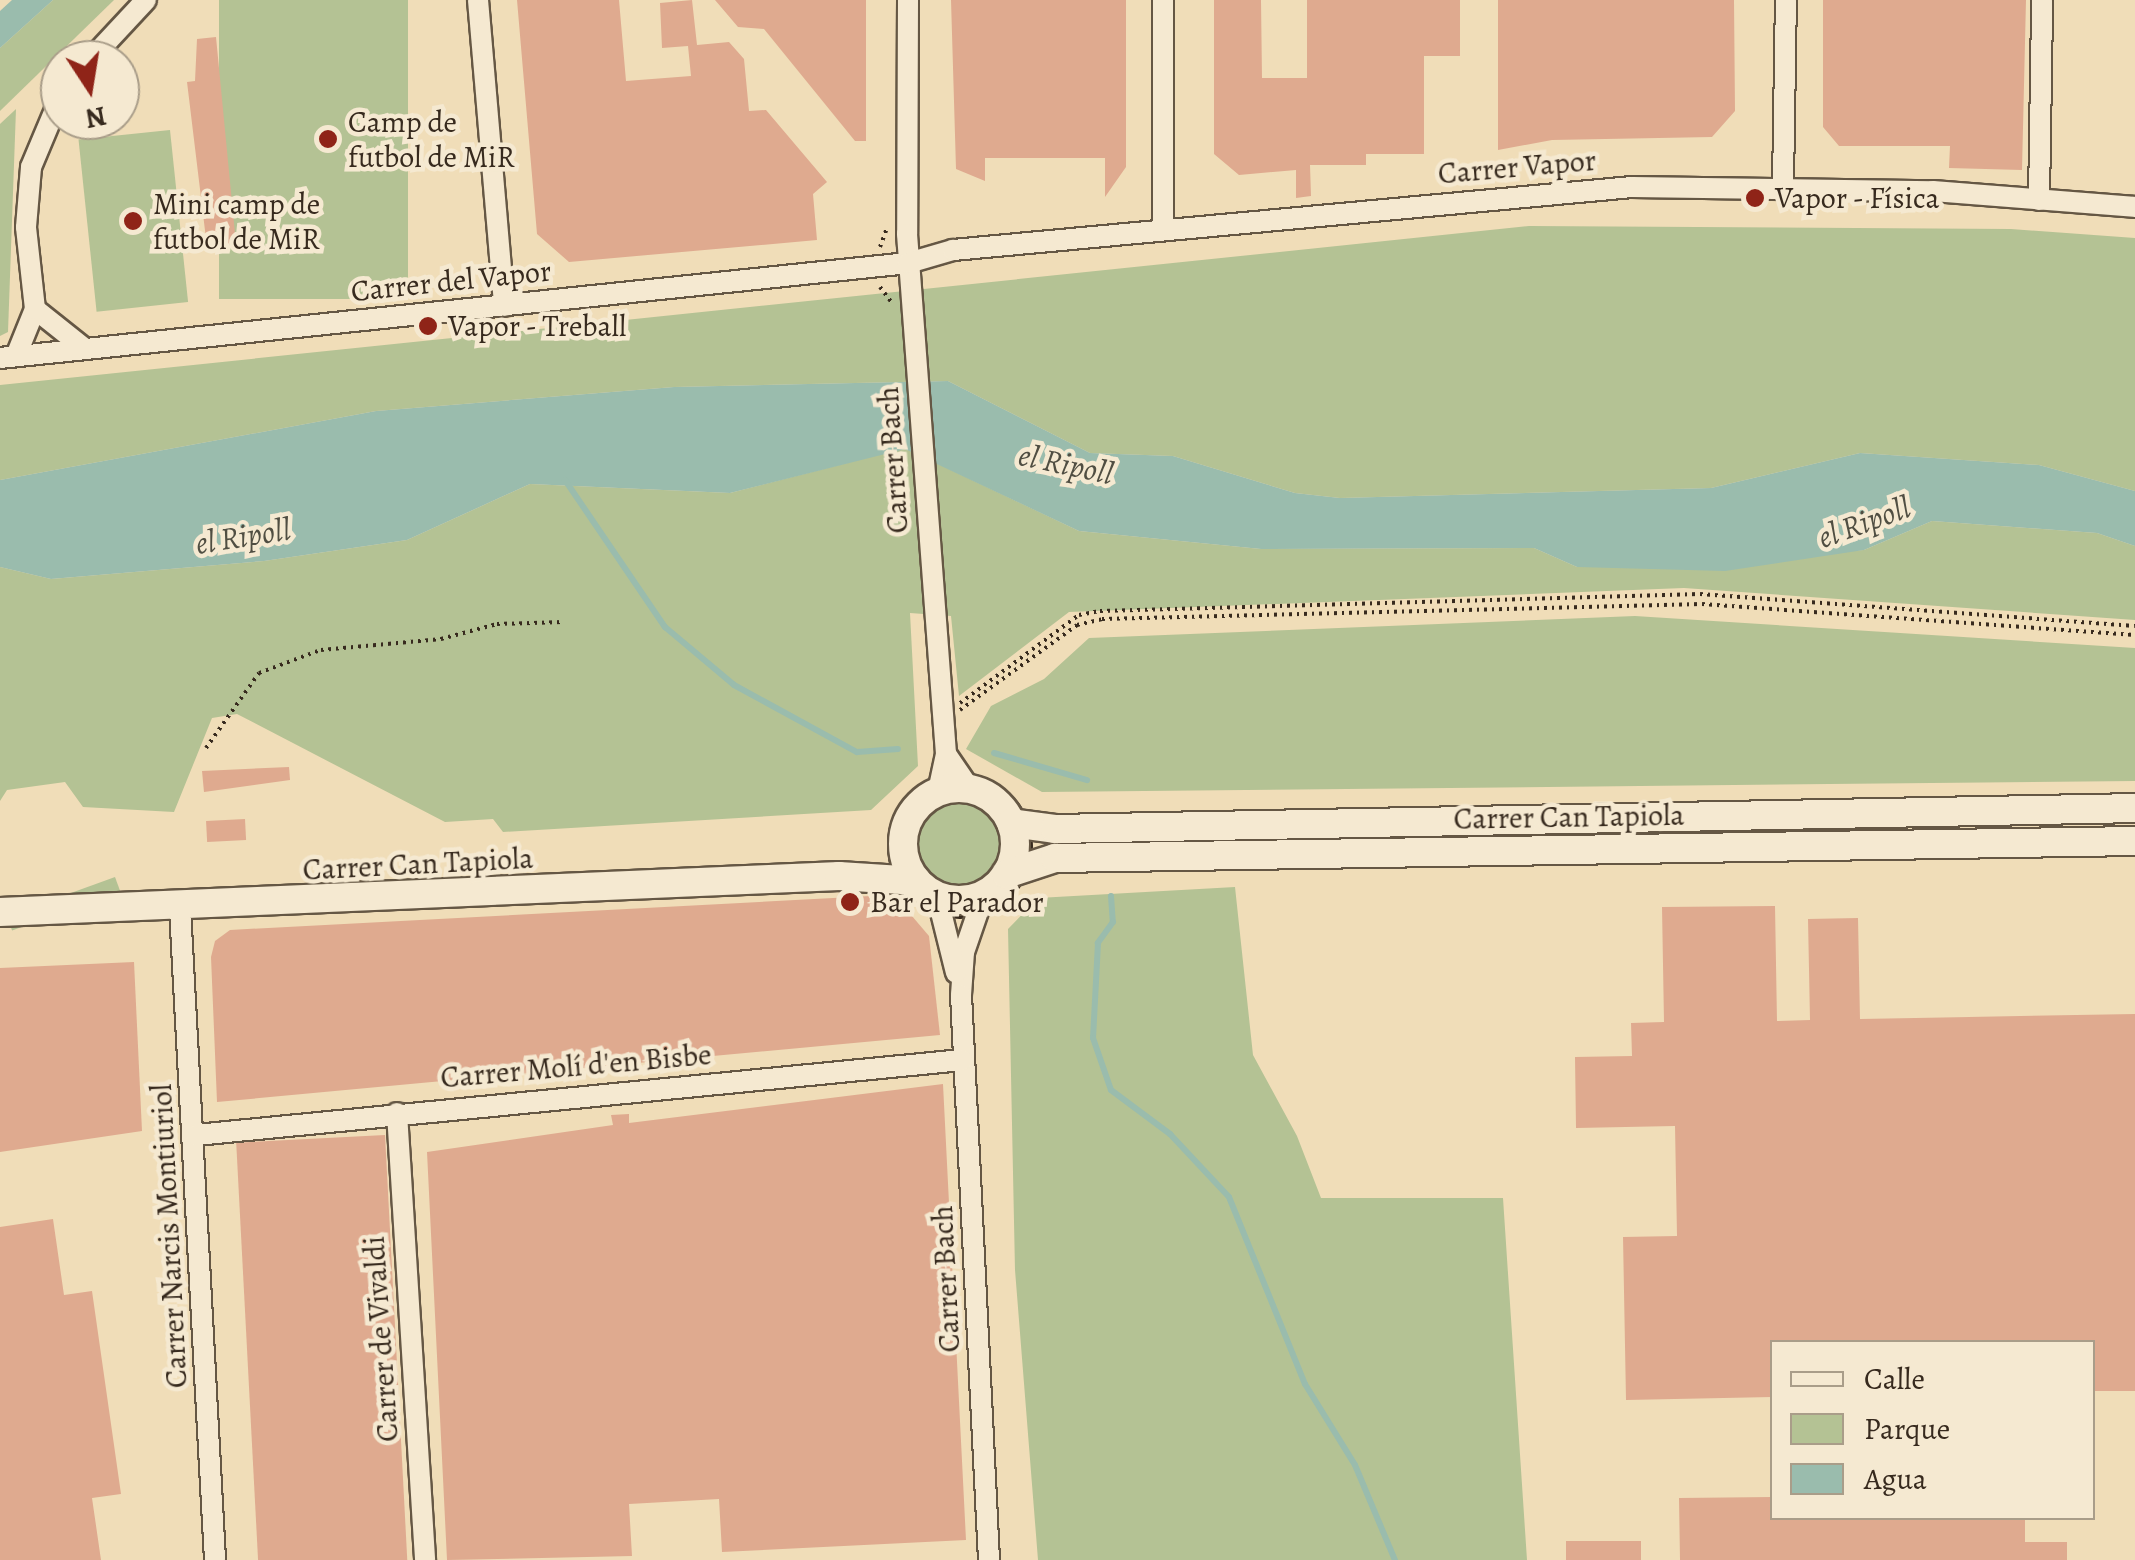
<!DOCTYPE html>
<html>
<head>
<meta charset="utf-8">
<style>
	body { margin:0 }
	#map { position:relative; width:2135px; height:1560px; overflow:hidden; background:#f0ddb8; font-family:Alegreya,serif }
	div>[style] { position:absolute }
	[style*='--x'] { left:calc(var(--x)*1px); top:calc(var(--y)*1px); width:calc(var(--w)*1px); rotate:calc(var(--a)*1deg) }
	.green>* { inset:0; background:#b4c294; transform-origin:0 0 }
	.round { border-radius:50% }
	.water>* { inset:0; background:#9abcad }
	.stream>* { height:6px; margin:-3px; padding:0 3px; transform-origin:3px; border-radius:3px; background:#9abcad }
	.building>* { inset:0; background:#dfaa8f; transform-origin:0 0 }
	.path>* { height:4px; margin-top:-2px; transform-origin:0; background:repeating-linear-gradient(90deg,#372a1e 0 2.5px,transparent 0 7.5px) }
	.path>.ring { margin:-2px; padding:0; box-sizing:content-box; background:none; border:4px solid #372a1e; border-radius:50% }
	.roads { filter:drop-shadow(2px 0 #655744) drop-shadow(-2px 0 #655744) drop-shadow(0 2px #655744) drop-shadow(0 -2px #655744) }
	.street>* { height:20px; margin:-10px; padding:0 10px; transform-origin:10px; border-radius:10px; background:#f5e9d1 }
	.secondary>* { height:28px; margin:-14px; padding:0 14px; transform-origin:14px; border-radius:14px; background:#f5e9d1 }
	.secondary>.ring { margin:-14px; padding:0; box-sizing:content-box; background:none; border:28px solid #f5e9d1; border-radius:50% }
	.dots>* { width:28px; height:28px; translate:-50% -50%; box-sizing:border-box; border:5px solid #f5e9d1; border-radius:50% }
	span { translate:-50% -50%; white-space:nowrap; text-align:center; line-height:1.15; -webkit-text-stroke:9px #f5e9d1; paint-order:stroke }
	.poi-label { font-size:30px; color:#372a1e }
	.left { translate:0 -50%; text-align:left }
	.street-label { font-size:30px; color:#372a1e }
	.water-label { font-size:32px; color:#504e42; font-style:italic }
	.legend { position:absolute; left:1770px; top:1340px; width:325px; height:180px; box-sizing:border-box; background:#f5e9d1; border:2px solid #a99d89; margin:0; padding:12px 18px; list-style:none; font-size:30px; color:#372a1e }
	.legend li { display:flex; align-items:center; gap:20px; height:50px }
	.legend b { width:50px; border:2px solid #a99d89 }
	.north { position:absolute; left:40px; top:40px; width:100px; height:100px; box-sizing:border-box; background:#f5e9d1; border:2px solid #a99d89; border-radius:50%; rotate:168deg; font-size:28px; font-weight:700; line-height:40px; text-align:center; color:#372a1e }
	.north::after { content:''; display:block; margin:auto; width:35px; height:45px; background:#8f2418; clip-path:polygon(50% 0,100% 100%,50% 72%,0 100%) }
</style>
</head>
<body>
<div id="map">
	<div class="green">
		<i style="clip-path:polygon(53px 0,114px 0,0 111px,0 48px)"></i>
		<i style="left:219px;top:0;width:189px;height:299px"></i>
		<i style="clip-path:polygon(16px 109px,8px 332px,0 336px,0 124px)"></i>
		<i style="left:170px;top:130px;width:173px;height:92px;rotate:84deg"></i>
		<i style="clip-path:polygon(1529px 226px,2011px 229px,2135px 238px,2135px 491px,2039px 465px,1860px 453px,1711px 488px,1340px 498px,1295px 493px,1173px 456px,1090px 453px,948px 381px,674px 387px,376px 411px,0 480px,0 385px)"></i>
		<i style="clip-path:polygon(905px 448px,1079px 531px,1261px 549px,1534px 548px,1577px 567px,1864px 550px,1932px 521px,2097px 533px,2135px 546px,2135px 620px,1684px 588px,1069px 612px,959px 696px,951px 616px,910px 613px,918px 766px,871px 810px,503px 832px,493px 819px,445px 822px,237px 714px,212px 718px,174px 812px,83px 807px,65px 782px,7px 790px,0 801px,0 567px,51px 579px,264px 561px,407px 540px,530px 484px,730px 493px)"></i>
		<i style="clip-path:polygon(1635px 616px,2135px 648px,2135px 781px,1042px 792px,966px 749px,991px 706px,1044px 679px,1089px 638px)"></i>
		<i class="round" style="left:913px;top:798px;width:92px;height:92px"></i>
		<i style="left:115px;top:877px;width:15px;height:115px;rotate:70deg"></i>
		<i style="clip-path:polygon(1235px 887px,1253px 1055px,1297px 1136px,1321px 1198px,1503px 1198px,1527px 1560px,1038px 1560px,1015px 1270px,1008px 929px,1038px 898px)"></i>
	</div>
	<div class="water">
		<i style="clip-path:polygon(12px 0,53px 0,0 48px,0 11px)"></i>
		<i style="clip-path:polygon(948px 381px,1090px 453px,1173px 456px,1295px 493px,1340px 498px,1711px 488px,1860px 453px,2039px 465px,2135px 491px,2135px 546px,2097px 533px,1932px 521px,1864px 550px,1725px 571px,1577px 567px,1534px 548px,1261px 549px,1079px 531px,905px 449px,730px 493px,530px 484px,407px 540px,264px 561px,51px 579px,0 567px,0 480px,376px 411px,674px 387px)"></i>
	</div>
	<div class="stream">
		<i style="--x:565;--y:480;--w:178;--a:55.8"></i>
		<i style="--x:665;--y:627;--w:90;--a:40"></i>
		<i style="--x:734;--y:685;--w:140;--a:28.6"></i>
		<i style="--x:857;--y:752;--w:41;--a:-4.2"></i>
		<i style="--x:994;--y:753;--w:97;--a:16.2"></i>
		<i style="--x:1111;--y:896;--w:26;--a:86"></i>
		<i style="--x:1113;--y:922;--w:26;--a:126"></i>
		<i style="--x:1098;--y:943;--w:95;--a:93"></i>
		<i style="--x:1093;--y:1038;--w:55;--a:70.9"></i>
		<i style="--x:1111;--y:1090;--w:74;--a:36.7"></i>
		<i style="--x:1170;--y:1134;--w:86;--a:46.9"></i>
		<i style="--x:1229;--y:1197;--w:202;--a:67.9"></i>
		<i style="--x:1305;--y:1384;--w:95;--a:58.3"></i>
		<i style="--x:1355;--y:1465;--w:103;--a:67.2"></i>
	</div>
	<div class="building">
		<i style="clip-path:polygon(517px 0,619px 0,626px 81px,691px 76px,688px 46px,662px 48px,660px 3px,692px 0,697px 45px,729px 42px,744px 59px,749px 111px,766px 110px,827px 182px,813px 194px,817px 240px,569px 262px,537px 234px)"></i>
		<i style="clip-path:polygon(715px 0,866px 0,866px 141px,855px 141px,764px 29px,738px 27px)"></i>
		<i style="clip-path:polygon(951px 0,1126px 0,1126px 167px,1105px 197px,1105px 158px,985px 158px,985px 181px,956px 169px)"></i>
		<i style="clip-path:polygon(1214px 0,1261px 0,1262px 78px,1307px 78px,1307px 0,1460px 0,1460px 56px,1424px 56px,1424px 154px,1366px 154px,1366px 165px,1310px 165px,1311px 196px,1296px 198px,1296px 170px,1239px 175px,1214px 154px)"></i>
		<i style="clip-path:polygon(1498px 0,1734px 0,1735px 111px,1712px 137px,1552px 140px,1498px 150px)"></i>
		<i style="clip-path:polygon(1823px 0,2026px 0,2022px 170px,1949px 168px,1950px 146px,1839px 146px,1823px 127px)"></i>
		<i style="clip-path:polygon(216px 37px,236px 244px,207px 247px,187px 82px,195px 81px,197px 39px)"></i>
		<i style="clip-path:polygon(289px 767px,290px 780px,204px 792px,202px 771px)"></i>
		<i style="left:245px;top:819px;width:21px;height:39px;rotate:87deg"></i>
		<i style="clip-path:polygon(871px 896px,906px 909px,929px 936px,940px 1035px,217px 1102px,211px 957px,215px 941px,230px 930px)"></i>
		<i style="clip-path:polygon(1775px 906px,1777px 1021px,1810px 1020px,1808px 919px,1858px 918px,1860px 1019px,2135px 1014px,2135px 1391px,2092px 1391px,2092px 1342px,1772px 1342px,1772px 1397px,1626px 1400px,1623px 1237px,1677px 1236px,1675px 1126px,1576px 1128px,1575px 1057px,1632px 1056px,1631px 1023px,1664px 1022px,1662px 907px)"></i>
		<i style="clip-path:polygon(134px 962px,142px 1131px,0 1152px,0 968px)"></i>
		<i style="clip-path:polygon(943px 1084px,966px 1540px,722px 1552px,719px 1499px,629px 1504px,632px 1556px,447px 1560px,427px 1152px,613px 1125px,611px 1115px,629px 1114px,629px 1123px)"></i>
		<i style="left:385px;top:1135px;width:426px;height:149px;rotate:87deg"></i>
		<i style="clip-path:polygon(53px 1219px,64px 1295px,92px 1291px,121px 1494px,92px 1498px,101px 1560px,0 1560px,0 1227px)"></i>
		<i style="clip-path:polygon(1772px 1497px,1772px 1518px,2025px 1518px,2025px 1542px,2067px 1542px,2067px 1560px,1680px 1560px,1679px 1498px)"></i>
		<i style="left:1641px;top:1541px;width:19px;height:75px;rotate:90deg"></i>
	</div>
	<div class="path">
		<i style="--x:880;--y:247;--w:20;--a:-70"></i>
		<i style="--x:880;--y:287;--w:20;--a:53"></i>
		<i style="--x:960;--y:703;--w:148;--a:-36.5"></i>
		<i style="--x:1079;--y:615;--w:21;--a:-11"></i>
		<i style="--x:1100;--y:611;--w:600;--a:-1.62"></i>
		<i style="--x:1700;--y:594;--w:436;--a:4.2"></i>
		<i style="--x:960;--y:710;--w:145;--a:-36"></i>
		<i style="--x:1077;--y:625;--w:26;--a:-13"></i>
		<i style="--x:1102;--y:619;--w:600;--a:-1.43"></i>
		<i style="--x:1702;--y:604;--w:434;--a:4.1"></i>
		<i style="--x:206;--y:748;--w:92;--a:-54.8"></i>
		<i style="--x:259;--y:673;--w:66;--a:-20.4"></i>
		<i style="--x:321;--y:650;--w:121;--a:-5.2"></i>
		<i style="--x:441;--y:639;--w:58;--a:-15"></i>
		<i style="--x:497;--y:624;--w:66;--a:-1.7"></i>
		<i class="ring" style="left:889px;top:775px;width:138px;height:138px"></i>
	</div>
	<div class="roads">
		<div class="street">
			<i style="--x:478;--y:0;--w:307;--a:85.1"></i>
			<i style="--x:908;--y:0;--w:234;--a:90.2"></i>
			<i style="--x:907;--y:234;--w:521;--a:85.71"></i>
			<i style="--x:946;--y:754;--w:38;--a:102"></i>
			<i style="--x:90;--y:60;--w:82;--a:-47"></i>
			<i style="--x:1783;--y:185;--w:185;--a:-89.1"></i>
			<i style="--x:2039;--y:200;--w:200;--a:-89.1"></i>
			<i style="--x:1163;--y:229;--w:229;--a:-90"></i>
			<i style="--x:35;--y:309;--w:63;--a:38.5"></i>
			<i style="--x:16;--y:356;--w:51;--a:-68"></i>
			<i style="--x:35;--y:309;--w:82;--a:-96.3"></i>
			<i style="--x:26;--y:227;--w:60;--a:-85.2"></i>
			<i style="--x:31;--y:167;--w:75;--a:-67.2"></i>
			<i style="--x:0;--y:358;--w:913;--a:-5.97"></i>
			<i style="--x:908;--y:263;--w:47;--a:-16.1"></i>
			<i style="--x:953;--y:250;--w:682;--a:-5.3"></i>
			<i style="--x:1632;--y:187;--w:301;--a:0.8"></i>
			<i style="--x:1933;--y:191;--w:203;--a:4.5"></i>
			<i style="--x:946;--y:754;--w:42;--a:55.6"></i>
			<i style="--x:984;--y:894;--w:61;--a:109"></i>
			<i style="--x:964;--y:952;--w:43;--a:94"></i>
			<i style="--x:961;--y:995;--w:566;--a:87.16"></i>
			<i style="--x:937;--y:896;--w:79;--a:76.1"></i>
			<i style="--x:180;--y:909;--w:652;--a:86.92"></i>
			<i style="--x:397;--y:1113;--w:448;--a:86.4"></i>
			<i style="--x:196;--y:1135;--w:770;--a:-5.59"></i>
		</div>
		<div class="secondary">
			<i class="ring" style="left:903px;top:788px;width:84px;height:84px"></i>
			<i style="--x:1011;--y:823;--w:44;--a:7.8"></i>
			<i style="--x:1055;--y:829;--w:1080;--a:-1.11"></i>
			<i style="--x:1006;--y:874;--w:52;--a:-18.1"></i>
			<i style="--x:1055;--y:858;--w:1080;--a:-0.9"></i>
			<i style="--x:0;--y:912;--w:840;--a:-2.46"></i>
			<i style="--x:839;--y:876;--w:78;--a:3.7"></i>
		</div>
	</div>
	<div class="dots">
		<i style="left:328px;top:139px;background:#8f2418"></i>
		<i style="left:1755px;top:198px;background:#8f2418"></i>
		<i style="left:133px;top:221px;background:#8f2418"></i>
		<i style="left:428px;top:326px;background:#8f2418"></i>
		<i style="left:850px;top:902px;background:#8f2418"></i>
	</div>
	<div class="poi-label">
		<span class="left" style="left:348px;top:139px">Camp de<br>futbol de MiR</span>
		<span class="left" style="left:1775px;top:198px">Vapor - Física</span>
		<span class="left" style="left:153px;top:221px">Mini camp de<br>futbol de MiR</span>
		<span class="left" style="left:448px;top:326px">Vapor - Treball</span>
		<span class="left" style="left:870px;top:902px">Bar el Parador</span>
	</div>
	<div class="street-label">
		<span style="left:1517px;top:167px;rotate:-5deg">Carrer Vapor</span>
		<span style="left:451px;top:281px;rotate:-6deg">Carrer del Vapor</span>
		<span style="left:893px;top:460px;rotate:-94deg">Carrer Bach</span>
		<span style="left:1569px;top:817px;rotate:-1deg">Carrer Can Tapiola</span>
		<span style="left:418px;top:864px;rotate:-3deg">Carrer Can Tapiola</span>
		<span style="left:576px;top:1066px;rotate:-5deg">Carrer Molí d'en Bisbe</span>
		<span style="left:169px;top:1236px;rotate:-93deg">Carrer Narcis Montiuriol</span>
		<span style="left:946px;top:1279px;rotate:-93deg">Carrer Bach</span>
		<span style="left:381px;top:1339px;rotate:-94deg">Carrer de Vivaldi</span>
	</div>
	<div class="water-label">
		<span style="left:1066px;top:464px;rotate:12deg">el Ripoll</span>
		<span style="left:1864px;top:522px;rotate:-20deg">el Ripoll</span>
		<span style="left:243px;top:536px;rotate:-9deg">el Ripoll</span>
	</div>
	<ul class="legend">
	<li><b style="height:12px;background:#f5e9d1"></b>Calle</li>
	<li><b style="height:28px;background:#b4c294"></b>Parque</li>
	<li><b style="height:28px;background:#9abcad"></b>Agua</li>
	</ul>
	<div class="north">N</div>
</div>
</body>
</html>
